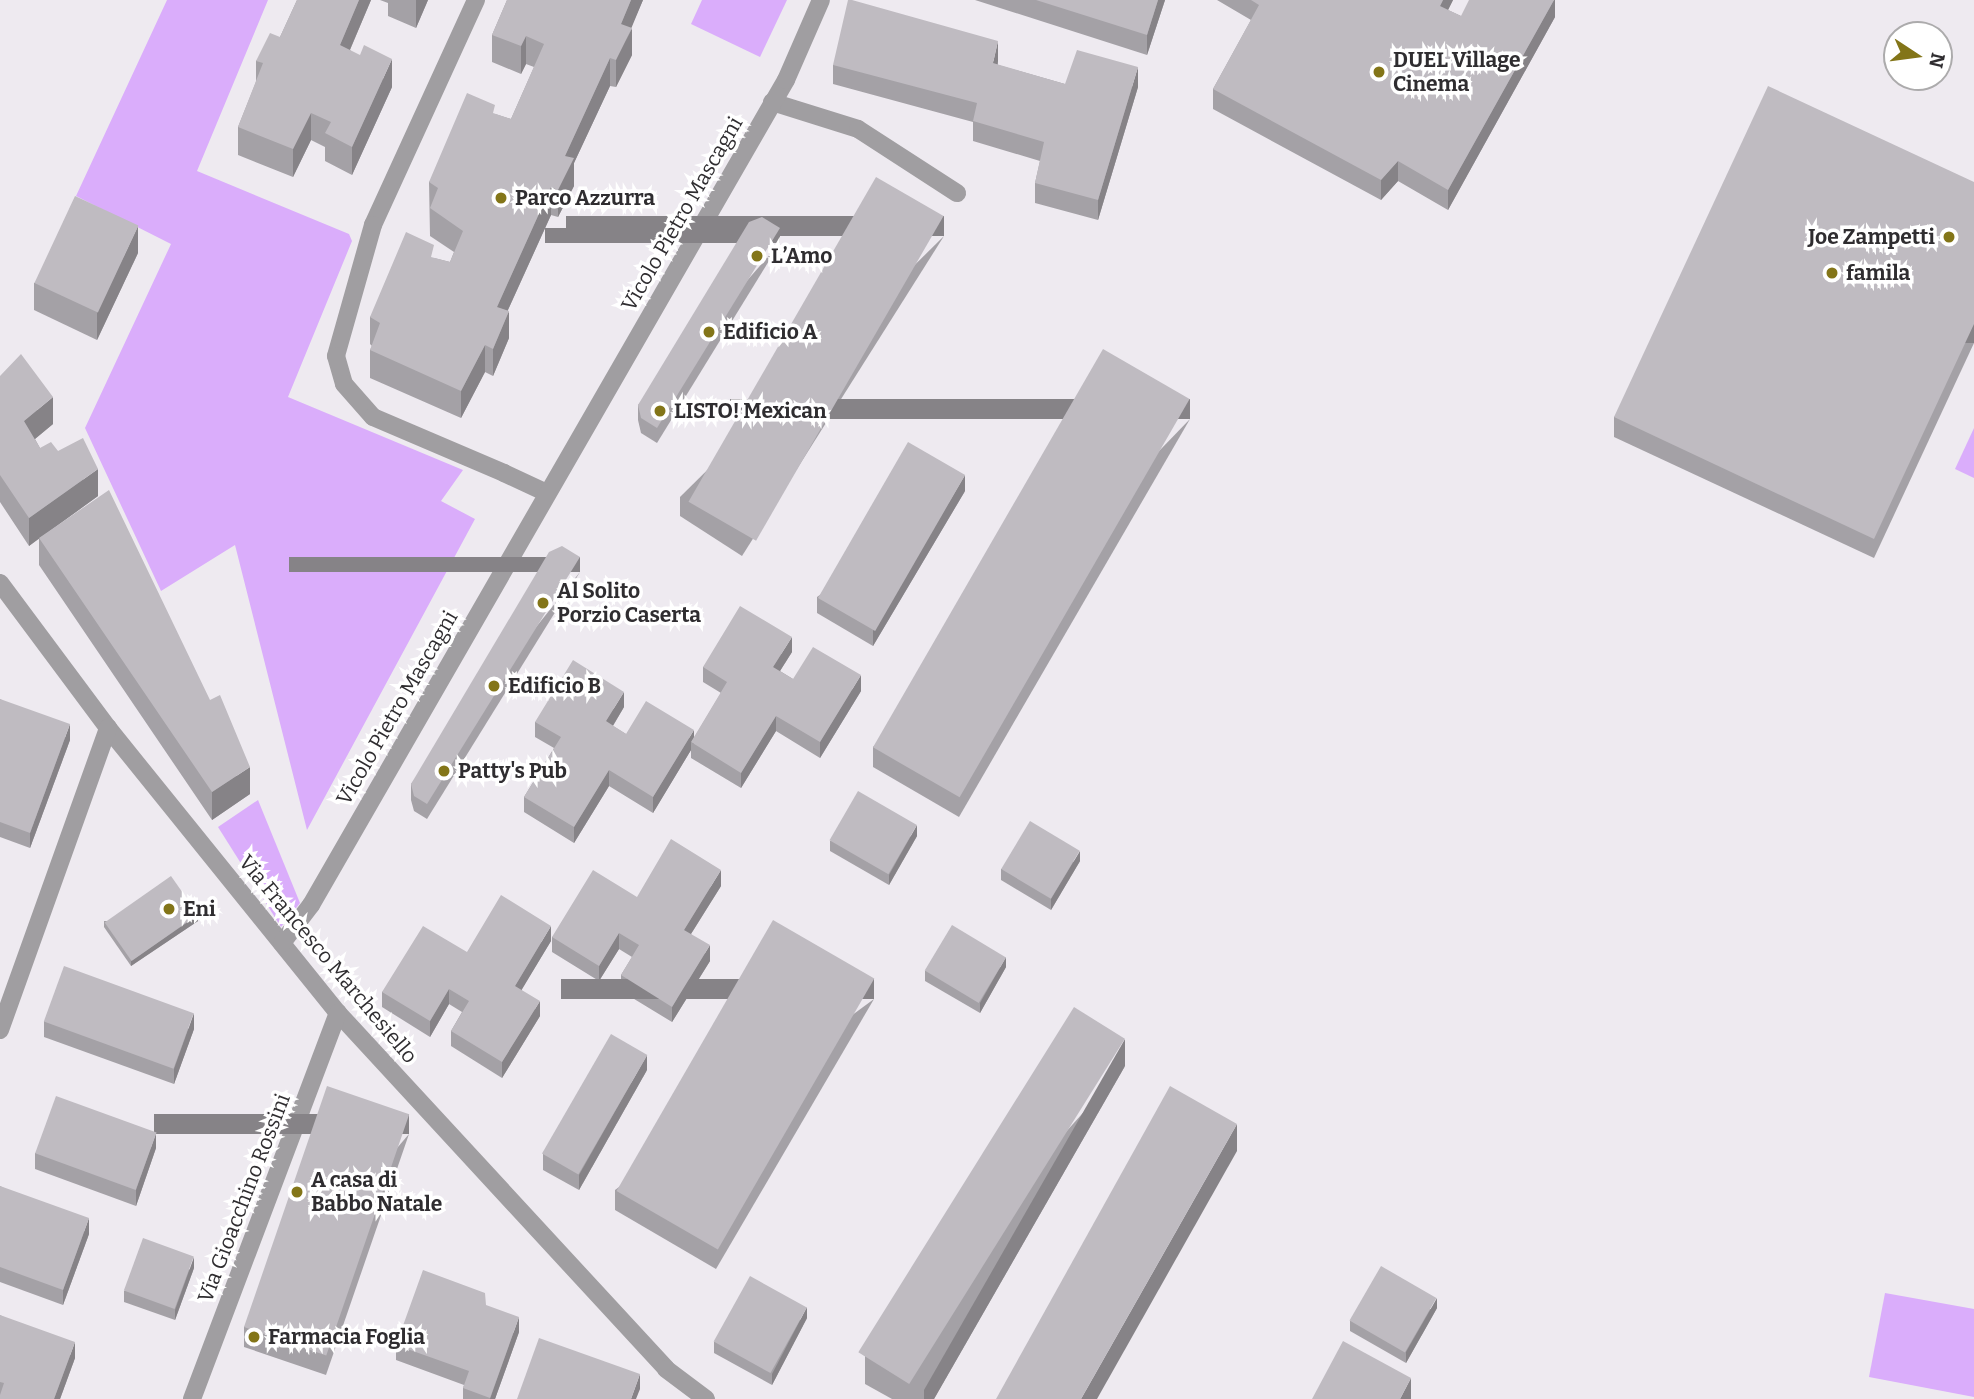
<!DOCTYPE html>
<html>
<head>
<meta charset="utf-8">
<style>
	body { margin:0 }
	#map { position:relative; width:1974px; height:1399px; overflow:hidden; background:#eeeaf0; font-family:Bitter,serif }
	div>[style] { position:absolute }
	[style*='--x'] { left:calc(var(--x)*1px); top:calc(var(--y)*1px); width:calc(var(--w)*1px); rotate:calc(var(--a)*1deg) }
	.green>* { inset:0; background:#daadfb }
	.lane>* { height:18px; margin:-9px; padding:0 9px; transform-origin:9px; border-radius:9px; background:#a09ea1 }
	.street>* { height:18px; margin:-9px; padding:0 9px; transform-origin:9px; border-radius:9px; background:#a09ea1 }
	.wall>* { inset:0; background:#a4a1a6 }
	.shaded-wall>* { inset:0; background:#868387; transform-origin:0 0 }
	.building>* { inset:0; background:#bfbbc1; transform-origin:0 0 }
	.dots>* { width:19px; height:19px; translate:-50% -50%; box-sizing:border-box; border:4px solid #fff; border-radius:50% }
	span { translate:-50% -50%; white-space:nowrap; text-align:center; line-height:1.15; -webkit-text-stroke:7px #fff; paint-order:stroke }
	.poi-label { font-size:21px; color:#2f2d30; font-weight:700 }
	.left { translate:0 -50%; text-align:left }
	.right { translate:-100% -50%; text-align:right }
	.street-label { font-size:21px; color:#2f2d30 }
	.north { position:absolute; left:1883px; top:21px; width:70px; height:70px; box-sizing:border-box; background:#fff; border:2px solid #acabac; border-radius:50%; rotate:103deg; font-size:19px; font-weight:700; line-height:28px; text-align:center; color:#2f2d30 }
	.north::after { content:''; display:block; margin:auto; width:24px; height:32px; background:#837518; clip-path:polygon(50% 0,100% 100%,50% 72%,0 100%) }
</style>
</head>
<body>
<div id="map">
	<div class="green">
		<i style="clip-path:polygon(167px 0,268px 0,197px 171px,349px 234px,352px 241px,288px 397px,463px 470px,441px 501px,475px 519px,307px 830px,235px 545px,161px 591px,85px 428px,171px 244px,76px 196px)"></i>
		<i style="clip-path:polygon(702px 0,787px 0,760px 57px,691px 24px)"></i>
		<i style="clip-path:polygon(1974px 428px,1974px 478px,1955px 469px)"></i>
		<i style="clip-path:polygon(258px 800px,300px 903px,281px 927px,218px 827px)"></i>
		<i style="clip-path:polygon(1885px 1293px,1974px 1309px,1974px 1397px,1869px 1377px)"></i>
	</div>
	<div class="lane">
		<i style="--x:476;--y:0;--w:247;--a:114.6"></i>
		<i style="--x:373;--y:225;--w:136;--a:105.8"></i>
		<i style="--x:336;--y:356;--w:29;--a:74"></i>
		<i style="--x:344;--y:384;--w:44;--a:48.7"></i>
		<i style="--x:373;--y:417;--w:142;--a:23.1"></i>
	</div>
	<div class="street">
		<i style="--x:772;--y:102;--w:90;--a:17.4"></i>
		<i style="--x:858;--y:129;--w:118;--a:32.9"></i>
		<i style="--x:504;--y:473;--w:47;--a:24.9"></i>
		<i style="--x:0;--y:583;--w:181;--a:53.3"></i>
		<i style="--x:108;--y:728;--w:366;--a:51.1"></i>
		<i style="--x:338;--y:1013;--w:484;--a:47.3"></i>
		<i style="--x:666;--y:1369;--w:50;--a:36.9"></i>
		<i style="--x:282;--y:943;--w:48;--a:-52.7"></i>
		<i style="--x:311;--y:905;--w:952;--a:-60.07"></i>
		<i style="--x:786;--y:80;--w:87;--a:-66.4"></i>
		<i style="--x:0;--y:1030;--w:321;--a:-70.3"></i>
		<i style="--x:192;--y:1399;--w:413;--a:-69.3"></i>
	</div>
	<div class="wall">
		<i style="clip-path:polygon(297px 0,371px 0,350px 50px,392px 87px,352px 175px,325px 161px,325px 147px,311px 140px,293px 177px,238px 155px,238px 127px,256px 82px,256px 61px,280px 37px)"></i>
		<i style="clip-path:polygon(380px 0,428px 0,416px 28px,388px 16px,388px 3px)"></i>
		<i style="clip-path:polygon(507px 0,643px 0,631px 27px,632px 55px,616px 87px,610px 86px,574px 163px,574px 186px,558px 217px,551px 215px,508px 310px,509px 338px,493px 376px,485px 372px,461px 418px,370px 378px,370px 350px,372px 346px,370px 344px,370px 317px,434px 258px,450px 262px,454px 252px,430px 236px,429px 182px,495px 114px,511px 119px,534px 67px,526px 64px,521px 74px,492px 62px,492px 35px)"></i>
		<i style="clip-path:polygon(975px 0,1165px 0,1147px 55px)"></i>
		<i style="clip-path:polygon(1217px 0,1453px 0,1448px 10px,1461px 16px,1555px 0,1555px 17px,1448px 210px,1398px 181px,1381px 200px,1213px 109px,1213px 89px,1251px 20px)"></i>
		<i style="clip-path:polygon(998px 61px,998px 65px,1065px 84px,1138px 87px,1098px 220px,1035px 203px,1035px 183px,1040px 161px,973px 141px,973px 122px,833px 84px,833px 65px)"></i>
		<i style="clip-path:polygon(1974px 182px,1974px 343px,1874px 558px,1614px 437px,1614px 417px)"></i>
		<i style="clip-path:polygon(944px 236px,742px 556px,680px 516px,680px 497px)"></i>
		<i style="clip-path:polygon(780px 243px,657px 443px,641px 433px,638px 420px,638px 405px)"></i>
		<i style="clip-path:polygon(138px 253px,97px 340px,34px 310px,34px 283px)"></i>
		<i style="clip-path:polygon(0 376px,53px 424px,35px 439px,40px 448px,58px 451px,98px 496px,50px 531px,250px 794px,212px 820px,39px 565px,39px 538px,29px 546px,0 502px)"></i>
		<i style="clip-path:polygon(1190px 419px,959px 817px,873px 767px,873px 747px)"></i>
		<i style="clip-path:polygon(965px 491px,873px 646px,817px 613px,817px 597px)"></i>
		<i style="clip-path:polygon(580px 572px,427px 819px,414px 811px,411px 800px,411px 784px)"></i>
		<i style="clip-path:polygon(792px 652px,780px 671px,793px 679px,861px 691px,820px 758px,776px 731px,741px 788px,691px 758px,691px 750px,653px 813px,609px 786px,574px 843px,524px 812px,524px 797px,554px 748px,535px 737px,535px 722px,624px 707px,613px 726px,626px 734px,694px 738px,721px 693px,703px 682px,703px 667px)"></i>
		<i style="clip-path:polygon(0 699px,70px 740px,30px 848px,0 837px)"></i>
		<i style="clip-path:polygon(917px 836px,889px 885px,830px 851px,830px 841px)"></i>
		<i style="clip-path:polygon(1080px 861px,1051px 910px,1001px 880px,1001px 869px)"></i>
		<i style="clip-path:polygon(721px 886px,691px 934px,710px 961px,672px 1022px,621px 991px,621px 975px,632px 957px,619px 949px,599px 981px,552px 952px,552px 937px,637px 897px)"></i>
		<i style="clip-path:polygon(104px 921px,198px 921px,131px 966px,104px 927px)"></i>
		<i style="clip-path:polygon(551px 941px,521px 990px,540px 1016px,502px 1078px,451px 1046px,451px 1031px,462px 1012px,449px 1004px,430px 1037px,382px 1007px,382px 992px,467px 952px)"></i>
		<i style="clip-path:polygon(1006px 967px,980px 1013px,925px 981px,925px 971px)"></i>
		<i style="clip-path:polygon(874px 999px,716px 1269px,615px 1210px,615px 1190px)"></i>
		<i style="clip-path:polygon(44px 1021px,194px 1029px,174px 1084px,44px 1037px)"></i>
		<i style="clip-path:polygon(1125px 1066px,934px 1399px,892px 1399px,865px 1384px,865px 1356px)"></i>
		<i style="clip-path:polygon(647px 1070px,579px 1190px,543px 1170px,543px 1154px)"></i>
		<i style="clip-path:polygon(409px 1134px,326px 1375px,244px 1347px,244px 1327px)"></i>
		<i style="clip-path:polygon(156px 1148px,136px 1206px,35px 1169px,35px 1153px)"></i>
		<i style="clip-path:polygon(0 1186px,89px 1234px,63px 1305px,0 1282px)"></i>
		<i style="clip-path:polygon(194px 1268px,175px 1320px,124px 1302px,124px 1291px)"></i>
		<i style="clip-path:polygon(1437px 1308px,1406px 1363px,1350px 1331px,1350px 1321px)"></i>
		<i style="clip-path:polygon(0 1315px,75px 1358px,60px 1399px,0 1399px)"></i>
		<i style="clip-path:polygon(807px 1318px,772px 1385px,714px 1353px,714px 1342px)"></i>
		<i style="clip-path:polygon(519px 1332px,495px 1399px,463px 1399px,463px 1388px,464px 1385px,396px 1360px,396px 1345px)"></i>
	</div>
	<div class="shaded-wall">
		<i style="clip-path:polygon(359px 0,371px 0,340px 73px,340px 45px)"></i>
		<i style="clip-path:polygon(416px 0,428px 0,416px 28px)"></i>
		<i style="clip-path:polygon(631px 0,643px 0,626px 41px,632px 28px,632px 55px,616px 87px,616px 60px,621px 24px)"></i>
		<i style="clip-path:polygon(1158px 0,1165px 0,1147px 55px,1147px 35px)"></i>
		<i style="clip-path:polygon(1443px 0,1453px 0,1440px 26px,1440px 6px)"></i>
		<i style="clip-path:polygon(1554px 0,1555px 0,1555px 17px,1448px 210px,1448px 190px)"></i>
		<i style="clip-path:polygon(526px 36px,526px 64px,521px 74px,521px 46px)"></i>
		<i style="clip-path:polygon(998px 41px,998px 61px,993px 83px,993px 63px)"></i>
		<i style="clip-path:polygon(610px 58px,610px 86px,574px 163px,574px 186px,558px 217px,558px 190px,565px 156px)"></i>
		<i style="clip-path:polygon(392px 59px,392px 87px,352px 175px,352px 147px)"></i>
		<i style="clip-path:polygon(1138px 67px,1138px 87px,1098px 220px,1098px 200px)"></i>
		<i style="clip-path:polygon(311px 113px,311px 140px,293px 177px,293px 149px)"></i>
		<i style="clip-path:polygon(1398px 161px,1398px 181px,1381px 200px,1381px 180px)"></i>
		<i style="clip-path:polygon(551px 187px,551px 215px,497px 334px,497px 307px)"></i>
		<i style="left:944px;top:216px;width:20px;height:378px;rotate:90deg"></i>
		<i style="clip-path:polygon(138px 226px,138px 253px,97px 340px,97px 313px)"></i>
		<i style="left:780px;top:228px;width:15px;height:235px;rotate:90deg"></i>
		<i style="clip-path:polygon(509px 311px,509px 338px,493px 376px,493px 349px)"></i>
		<i style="left:1974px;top:324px;width:19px;height:237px;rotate:90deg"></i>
		<i style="clip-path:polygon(485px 345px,485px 372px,461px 418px,461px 391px)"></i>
		<i style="clip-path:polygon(53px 397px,53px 424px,24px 448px,24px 421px)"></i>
		<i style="left:1190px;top:399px;width:20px;height:460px;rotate:90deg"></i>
		<i style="clip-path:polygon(98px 469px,98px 496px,29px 546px,29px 518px)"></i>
		<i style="clip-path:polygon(965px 475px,965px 491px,873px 646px,873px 631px)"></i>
		<i style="left:580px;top:557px;width:15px;height:291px;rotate:90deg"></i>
		<i style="clip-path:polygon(792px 637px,792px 652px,773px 682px,773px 667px)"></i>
		<i style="clip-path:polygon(861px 675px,861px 691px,820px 758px,820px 742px)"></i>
		<i style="clip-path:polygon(624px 692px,624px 707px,606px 737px,606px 721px)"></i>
		<i style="clip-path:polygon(776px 716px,776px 731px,741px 788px,741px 773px)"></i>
		<i style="clip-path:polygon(70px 724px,70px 740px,30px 848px,30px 833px)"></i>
		<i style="clip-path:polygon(694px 730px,694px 744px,691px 742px,691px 750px,653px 813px,653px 797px)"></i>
		<i style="clip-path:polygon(250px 767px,250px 794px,212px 820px,212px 792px)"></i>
		<i style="clip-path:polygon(609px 770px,609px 786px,574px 843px,574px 827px)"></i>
		<i style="clip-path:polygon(917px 825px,917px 836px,889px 885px,889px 875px)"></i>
		<i style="clip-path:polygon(1080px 851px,1080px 861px,1051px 910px,1051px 899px)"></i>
		<i style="clip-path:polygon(721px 870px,721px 886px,684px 945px,684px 930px)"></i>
		<i style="clip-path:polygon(198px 915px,198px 921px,131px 966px,131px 961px)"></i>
		<i style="clip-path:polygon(551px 926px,551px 941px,515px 1001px,515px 986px)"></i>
		<i style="clip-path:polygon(619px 933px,619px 949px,599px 981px,599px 966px)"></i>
		<i style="clip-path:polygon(710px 945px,710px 961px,672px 1022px,672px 1007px)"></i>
		<i style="clip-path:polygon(1006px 957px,1006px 967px,980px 1013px,980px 1003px)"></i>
		<i style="left:874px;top:979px;width:20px;height:313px;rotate:90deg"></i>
		<i style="clip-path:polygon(449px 989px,449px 1004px,430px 1037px,430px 1021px)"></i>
		<i style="clip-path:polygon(540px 1001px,540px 1016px,502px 1078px,502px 1062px)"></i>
		<i style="clip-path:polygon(194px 1013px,194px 1029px,174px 1084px,174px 1069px)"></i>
		<i style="clip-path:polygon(1125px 1039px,1125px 1066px,934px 1399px,924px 1399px,924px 1390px)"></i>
		<i style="clip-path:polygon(647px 1055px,647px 1070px,579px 1190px,579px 1175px)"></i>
		<i style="left:409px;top:1114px;width:20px;height:255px;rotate:90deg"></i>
		<i style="clip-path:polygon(1237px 1124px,1237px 1151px,1097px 1399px,1081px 1399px)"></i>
		<i style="clip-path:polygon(156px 1133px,156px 1148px,136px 1206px,136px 1190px)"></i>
		<i style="clip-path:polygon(89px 1218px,89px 1234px,63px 1305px,63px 1290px)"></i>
		<i style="clip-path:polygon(194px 1257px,194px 1268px,175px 1320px,175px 1310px)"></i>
		<i style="clip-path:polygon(1437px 1298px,1437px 1308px,1406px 1363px,1406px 1352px)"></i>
		<i style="clip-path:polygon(807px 1307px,807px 1318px,772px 1385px,772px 1374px)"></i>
		<i style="clip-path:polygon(519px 1317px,519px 1332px,495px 1399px,490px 1399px)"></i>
		<i style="clip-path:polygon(75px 1342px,75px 1358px,60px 1399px,54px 1399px)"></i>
		<i style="clip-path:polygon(640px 1374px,640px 1389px,636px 1399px,631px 1399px)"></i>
		<i style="clip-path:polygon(1411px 1378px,1411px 1399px,1400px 1399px)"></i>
	</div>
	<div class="building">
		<i style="clip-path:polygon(297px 0,359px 0,340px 45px,360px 55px,364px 45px,392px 59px,352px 147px,325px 133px,331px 122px,311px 113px,293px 149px,238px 127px,263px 63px,256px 61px,270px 33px,280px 37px)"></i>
		<i style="clip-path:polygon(507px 0,631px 0,621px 24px,632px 28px,616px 60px,610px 58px,565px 156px,574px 158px,558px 190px,551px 187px,497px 307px,509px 311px,493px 349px,485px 345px,461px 391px,370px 350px,380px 323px,370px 317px,406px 232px,434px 245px,431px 257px,450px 262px,463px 231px,430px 208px,438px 188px,429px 182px,467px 93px,495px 105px,493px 113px,511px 119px,544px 44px,526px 36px,521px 46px,492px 35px)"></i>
		<i style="clip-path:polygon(848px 0,852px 0,998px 41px,993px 63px,1065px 84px,1077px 50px,1138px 67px,1098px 200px,1035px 183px,1044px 142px,973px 121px,977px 103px,833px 65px)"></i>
		<i style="clip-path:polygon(1036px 0,1158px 0,1147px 35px)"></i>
		<i style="clip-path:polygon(1251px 0,1443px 0,1440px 6px,1461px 16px,1469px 0,1554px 0,1448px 190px,1398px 161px,1381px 180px,1213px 89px,1259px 5px)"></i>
		<i style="clip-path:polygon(1768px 86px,1974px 182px,1974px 324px,1874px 539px,1614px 417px)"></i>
		<i style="left:876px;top:177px;width:78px;height:375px;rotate:30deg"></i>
		<i style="left:75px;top:196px;width:70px;height:96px;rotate:25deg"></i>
		<i style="clip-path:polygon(762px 217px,780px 228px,657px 428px,641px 418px,638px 405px,749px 222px)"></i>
		<i style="left:1103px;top:349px;width:100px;height:460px;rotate:30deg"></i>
		<i style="clip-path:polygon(21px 354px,53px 397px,24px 421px,40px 448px,51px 442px,58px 451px,83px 438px,98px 469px,29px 518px,0 475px,0 376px)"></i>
		<i style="left:908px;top:442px;width:66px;height:180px;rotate:30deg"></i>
		<i style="clip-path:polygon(109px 490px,210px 700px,220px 695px,250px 767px,212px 792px,39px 538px)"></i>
		<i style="clip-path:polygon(562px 546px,580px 557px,427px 804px,414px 796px,411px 784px,549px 552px)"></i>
		<i style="clip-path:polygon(740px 606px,792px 637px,773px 667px,793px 679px,813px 647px,861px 675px,820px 742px,776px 716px,741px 773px,691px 742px,727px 682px,703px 667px)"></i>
		<i style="clip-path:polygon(573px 660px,624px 692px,606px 721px,626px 734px,646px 701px,694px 730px,653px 797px,609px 770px,574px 827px,524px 797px,561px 737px,535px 722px)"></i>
		<i style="clip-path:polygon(0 699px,70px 724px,30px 833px,0 822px)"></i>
		<i style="left:858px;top:791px;width:68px;height:57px;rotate:30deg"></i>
		<i style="left:1030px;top:821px;width:58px;height:56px;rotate:31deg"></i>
		<i style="clip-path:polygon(671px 839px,721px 870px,684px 930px,710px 945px,672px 1007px,621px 975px,639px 945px,619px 933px,599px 966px,552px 937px,593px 870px,637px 897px)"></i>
		<i style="left:171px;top:876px;width:47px;height:81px;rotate:55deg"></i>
		<i style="clip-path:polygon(501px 895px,551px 926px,515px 986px,540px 1001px,502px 1062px,451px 1031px,469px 1001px,449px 989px,430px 1021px,382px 992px,423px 926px,467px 952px)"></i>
		<i style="left:773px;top:920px;width:117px;height:313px;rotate:30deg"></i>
		<i style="left:952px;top:925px;width:63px;height:53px;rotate:31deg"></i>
		<i style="left:64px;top:966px;width:138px;height:59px;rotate:20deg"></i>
		<i style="left:1074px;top:1007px;width:60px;height:407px;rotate:32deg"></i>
		<i style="left:611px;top:1034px;width:42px;height:138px;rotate:30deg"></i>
		<i style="left:327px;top:1086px;width:87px;height:255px;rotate:19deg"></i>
		<i style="clip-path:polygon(1170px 1086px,1237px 1124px,1081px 1399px,996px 1399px)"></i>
		<i style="left:56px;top:1096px;width:107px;height:61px;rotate:20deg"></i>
		<i style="clip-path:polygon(0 1186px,89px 1218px,63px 1290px,0 1267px)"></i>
		<i style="left:143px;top:1238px;width:54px;height:56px;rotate:20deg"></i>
		<i style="left:1381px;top:1266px;width:64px;height:63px;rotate:30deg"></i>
		<i style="clip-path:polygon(423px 1270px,485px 1293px,486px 1305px,519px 1317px,490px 1398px,463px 1388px,469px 1371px,396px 1345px)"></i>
		<i style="left:750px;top:1276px;width:65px;height:75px;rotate:29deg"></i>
		<i style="clip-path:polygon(0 1315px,75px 1342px,54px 1399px,0 1399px,0 1395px,4px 1383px,0 1382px)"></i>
		<i style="clip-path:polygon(539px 1338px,640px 1374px,631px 1399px,517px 1399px)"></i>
		<i style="clip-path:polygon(1343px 1341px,1411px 1378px,1400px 1399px,1312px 1399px)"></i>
	</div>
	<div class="dots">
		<i style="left:1379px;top:72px;background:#837518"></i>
		<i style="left:501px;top:198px;background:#837518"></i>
		<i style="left:1949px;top:237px;background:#837518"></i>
		<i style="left:757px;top:256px;background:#837518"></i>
		<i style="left:1832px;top:273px;background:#837518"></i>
		<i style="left:709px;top:332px;background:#837518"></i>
		<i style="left:660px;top:411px;background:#837518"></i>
		<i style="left:543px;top:603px;background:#837518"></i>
		<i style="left:494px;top:686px;background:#837518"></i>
		<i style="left:444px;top:771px;background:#837518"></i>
		<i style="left:169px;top:909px;background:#837518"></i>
		<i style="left:297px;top:1192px;background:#837518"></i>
		<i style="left:254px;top:1337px;background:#837518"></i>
	</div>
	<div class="poi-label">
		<span class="left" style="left:1393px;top:72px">DUEL Village<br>Cinema</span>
		<span class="left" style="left:515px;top:198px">Parco Azzurra</span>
		<span class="right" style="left:1935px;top:237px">Joe Zampetti</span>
		<span class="left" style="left:771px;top:256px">L’Amo</span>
		<span class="left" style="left:1846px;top:273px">famila</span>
		<span class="left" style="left:723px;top:332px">Edificio A</span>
		<span class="left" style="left:674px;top:411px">LISTO! Mexican</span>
		<span class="left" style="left:557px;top:603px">Al Solito<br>Porzio Caserta</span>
		<span class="left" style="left:508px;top:686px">Edificio B</span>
		<span class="left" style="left:458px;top:771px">Patty's Pub</span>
		<span class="left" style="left:183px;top:909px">Eni</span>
		<span class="left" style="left:311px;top:1192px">A casa di<br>Babbo Natale</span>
		<span class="left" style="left:268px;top:1337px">Farmacia Foglia</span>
	</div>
	<div class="street-label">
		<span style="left:682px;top:214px;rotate:-60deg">Vicolo Pietro Mascagni</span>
		<span style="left:397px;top:708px;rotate:-60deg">Vicolo Pietro Mascagni</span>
		<span style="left:328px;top:959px;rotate:50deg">Via Francesco Marchesiello</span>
		<span style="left:244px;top:1198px;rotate:-69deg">Via Gioacchino Rossini</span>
	</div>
	<div class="north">N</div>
</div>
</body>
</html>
